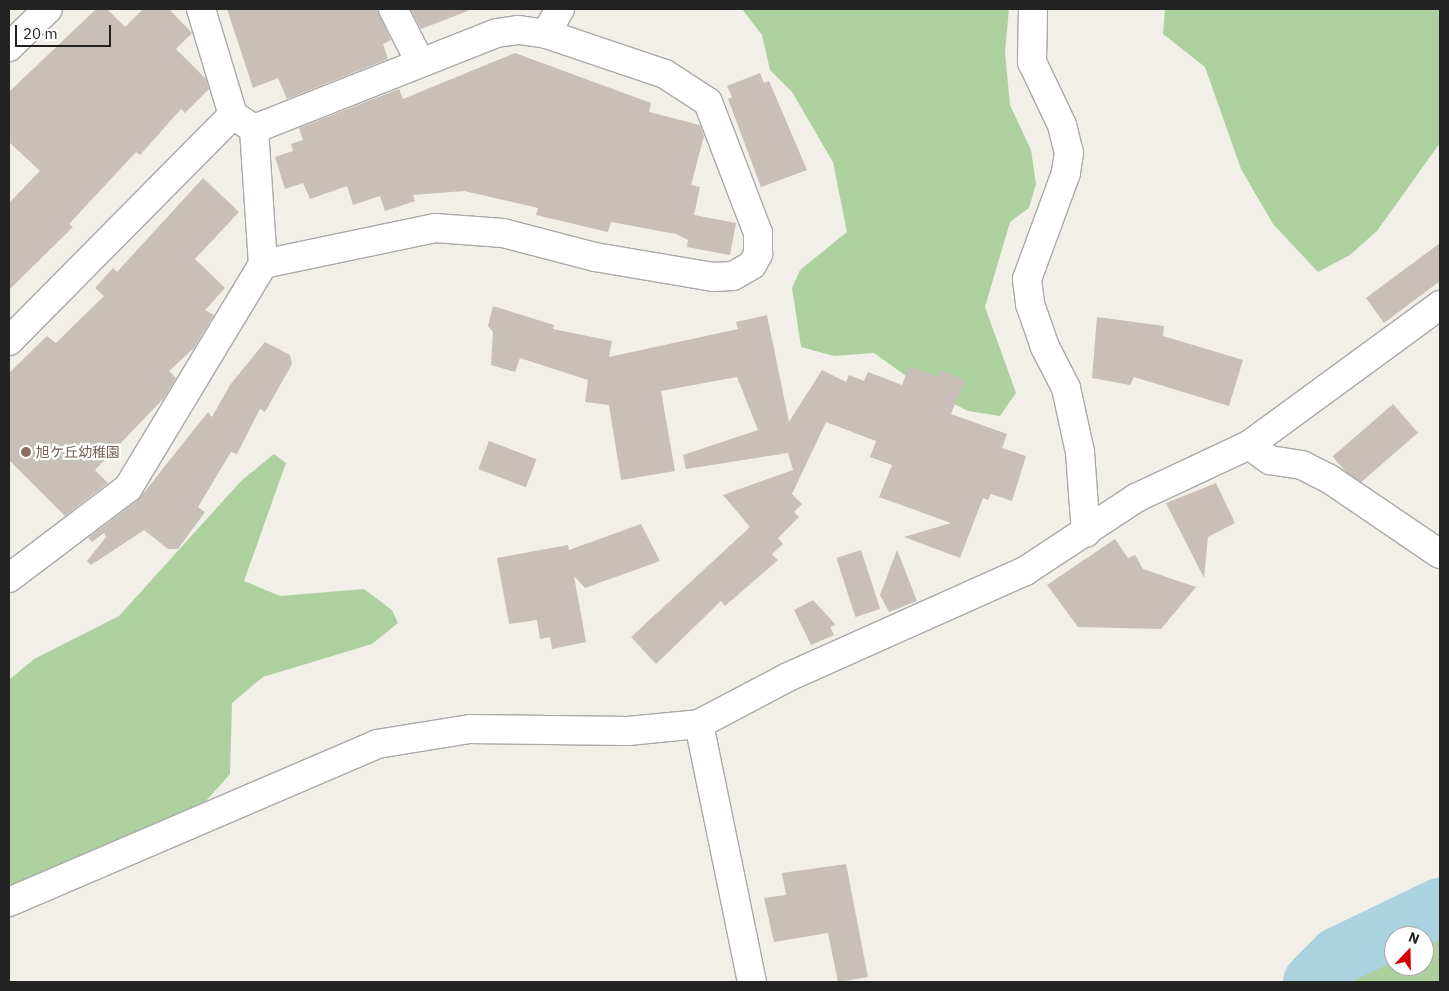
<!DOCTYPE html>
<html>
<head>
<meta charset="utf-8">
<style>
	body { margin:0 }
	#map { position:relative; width:1449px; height:991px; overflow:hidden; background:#f2efe9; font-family:"IBM Plex Sans","Noto Sans JP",sans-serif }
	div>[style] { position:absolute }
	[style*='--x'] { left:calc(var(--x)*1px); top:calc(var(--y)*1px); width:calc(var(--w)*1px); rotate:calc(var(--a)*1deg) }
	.forest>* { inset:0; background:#add19e }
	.river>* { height:58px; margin:-29px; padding:0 29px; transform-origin:29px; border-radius:29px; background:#aad3df }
	.building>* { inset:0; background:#c7bfb8; transform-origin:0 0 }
	.roads { filter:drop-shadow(1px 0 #a9a9a9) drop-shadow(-1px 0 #a9a9a9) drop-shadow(0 1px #a9a9a9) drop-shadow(0 -1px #a9a9a9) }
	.minor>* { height:28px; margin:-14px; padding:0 14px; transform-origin:14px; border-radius:14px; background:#fff }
	.tertiary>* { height:28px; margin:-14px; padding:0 14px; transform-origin:14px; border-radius:14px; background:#fff }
	.dots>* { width:14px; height:14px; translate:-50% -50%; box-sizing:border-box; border:2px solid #fff; border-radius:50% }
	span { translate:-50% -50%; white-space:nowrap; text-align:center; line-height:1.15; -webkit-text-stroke:4.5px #fff; paint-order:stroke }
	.education-label { font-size:14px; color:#785e54 }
	.left { translate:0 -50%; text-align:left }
	.frame { position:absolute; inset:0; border:10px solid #222; pointer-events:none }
	.north { position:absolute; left:1384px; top:926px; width:50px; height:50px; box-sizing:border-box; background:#fff; border:1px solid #a7a7a7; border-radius:50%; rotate:21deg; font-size:14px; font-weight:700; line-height:20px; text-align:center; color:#222 }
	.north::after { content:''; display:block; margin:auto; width:18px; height:22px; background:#d40000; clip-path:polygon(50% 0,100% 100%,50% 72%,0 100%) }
	.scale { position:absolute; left:15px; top:25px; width:96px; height:22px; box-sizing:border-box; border:2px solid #222; border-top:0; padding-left:6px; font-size:15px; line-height:18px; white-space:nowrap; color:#222; -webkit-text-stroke:4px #fff; paint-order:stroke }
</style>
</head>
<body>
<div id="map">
	<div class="forest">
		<i style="clip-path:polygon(742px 9px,1009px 9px,1005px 52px,1010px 105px,1031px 150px,1036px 184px,1029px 208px,1010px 222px,985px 307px,1016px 393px,1000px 416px,968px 411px,924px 389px,874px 353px,834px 356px,801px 347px,792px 288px,800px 270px,847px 232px,833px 162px,792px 92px,770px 70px,762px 35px)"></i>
		<i style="clip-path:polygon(1165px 9px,1440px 9px,1440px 143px,1377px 231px,1350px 255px,1318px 272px,1273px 224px,1241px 169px,1205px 67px,1163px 34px)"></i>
		<i style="clip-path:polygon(274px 454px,286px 463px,244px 581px,280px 596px,364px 589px,392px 610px,398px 623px,372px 644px,263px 677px,232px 703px,230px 774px,183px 827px,9px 889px,9px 680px,34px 659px,119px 616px,241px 481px)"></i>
		<i style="clip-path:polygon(evenodd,1440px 880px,1440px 982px,1286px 982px,1292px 979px,1440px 880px,1394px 936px,1424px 936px,1424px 966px,1394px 966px,1394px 936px)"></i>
	</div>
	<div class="river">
		<i style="--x:1312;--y:982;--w:37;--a:-45"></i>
		<i style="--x:1338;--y:956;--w:113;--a:-25.7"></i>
	</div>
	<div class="building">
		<i style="clip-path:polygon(96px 9px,107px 9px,125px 27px,143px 9px,169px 9px,192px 33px,176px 49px,206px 79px,209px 89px,185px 113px,181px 109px,140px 155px,136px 152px,69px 224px,73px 227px,9px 290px,9px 203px,40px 171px,9px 142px,9px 92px)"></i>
		<i style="clip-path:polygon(227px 9px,377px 9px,391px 40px,383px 44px,388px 59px,287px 99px,278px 78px,253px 88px)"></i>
		<i style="clip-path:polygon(410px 9px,468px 9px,468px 11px,421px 29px)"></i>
		<i style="clip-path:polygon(515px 53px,651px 103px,649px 112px,700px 125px,704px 136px,691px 185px,700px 187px,694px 215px,736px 223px,730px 255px,687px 247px,688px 240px,676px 234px,611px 222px,608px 232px,536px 215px,538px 208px,464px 191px,413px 195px,415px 201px,385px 211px,380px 196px,353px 205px,347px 186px,310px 199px,303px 183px,285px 189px,275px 157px,293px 151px,291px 144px,303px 140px,299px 128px,399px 89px,403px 99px)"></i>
		<i style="clip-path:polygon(760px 73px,764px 83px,769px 81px,807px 170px,761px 187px,728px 99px,732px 97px,727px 86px)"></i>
		<i style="clip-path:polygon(203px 178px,239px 212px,195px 259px,225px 288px,205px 310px,214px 315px,194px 348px,169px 371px,176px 378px,164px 398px,95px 470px,108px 483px,65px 516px,9px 460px,9px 373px,47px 336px,56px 343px,104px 296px,95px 288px,113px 268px,117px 272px)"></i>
		<i style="clip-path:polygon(1440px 243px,1440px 281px,1384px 323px,1366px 298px)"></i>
		<i style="clip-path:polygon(493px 306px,554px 325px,553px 329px,612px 341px,609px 357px,738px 329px,736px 322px,767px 315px,789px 422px,822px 370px,846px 382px,849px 375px,864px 381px,868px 372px,902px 385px,909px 366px,938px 377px,940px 370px,965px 380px,951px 414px,1007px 434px,1002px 448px,1026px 456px,1012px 501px,991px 494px,988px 500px,983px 498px,960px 558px,904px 537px,951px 523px,879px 497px,892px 465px,870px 457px,876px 441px,826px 422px,792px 494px,802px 504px,794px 512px,799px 517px,778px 538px,783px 544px,772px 554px,778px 560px,725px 606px,721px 601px,656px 664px,631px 637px,750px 527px,723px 495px,793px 470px,788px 453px,686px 469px,683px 455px,758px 430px,737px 377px,661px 391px,675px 471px,621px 480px,609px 405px,585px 402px,588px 380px,520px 358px,515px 372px,491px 365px,493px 332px,488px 326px)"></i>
		<i style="clip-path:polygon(1097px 317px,1164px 326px,1163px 336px,1243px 360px,1229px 406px,1134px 377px,1130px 385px,1092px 378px)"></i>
		<i style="clip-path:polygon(265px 342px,290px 355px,292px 364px,265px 412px,260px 409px,237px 454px,231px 452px,198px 507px,205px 512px,178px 549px,168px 549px,144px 530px,91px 565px,87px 561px,106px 537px,104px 533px,92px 542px,88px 538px,138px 500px,208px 412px,212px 417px,230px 385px)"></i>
		<i style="left:1393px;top:404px;width:38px;height:80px;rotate:49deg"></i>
		<i style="left:489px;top:441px;width:51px;height:30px;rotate:21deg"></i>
		<i style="clip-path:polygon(1216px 483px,1235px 523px,1208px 537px,1204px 578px,1166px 503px)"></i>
		<i style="clip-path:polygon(641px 524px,660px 561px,585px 588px,574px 576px,586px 642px,552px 649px,550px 637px,540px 639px,537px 620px,509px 624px,497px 558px,568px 545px,569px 550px)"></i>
		<i style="clip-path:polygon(1115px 539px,1128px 558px,1135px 555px,1143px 569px,1196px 587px,1161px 629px,1078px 627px,1047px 585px)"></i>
		<i style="left:861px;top:550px;width:62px;height:26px;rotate:72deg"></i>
		<i style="clip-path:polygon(897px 550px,917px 601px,889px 612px,880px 595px)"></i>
		<i style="clip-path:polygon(813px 600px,836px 625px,830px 627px,834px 635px,811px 645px,794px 610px)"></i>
		<i style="clip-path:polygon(846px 864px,868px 977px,838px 982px,828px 933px,774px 942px,764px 898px,786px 895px,782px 873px)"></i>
	</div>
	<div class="roads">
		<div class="minor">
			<i style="--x:201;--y:9;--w:111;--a:73.2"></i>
			<i style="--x:233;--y:115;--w:25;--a:34"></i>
			<i style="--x:254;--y:129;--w:135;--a:86.2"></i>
			<i style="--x:263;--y:264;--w:176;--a:-11.8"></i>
			<i style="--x:435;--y:228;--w:68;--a:4.2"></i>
			<i style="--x:503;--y:233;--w:95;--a:14.6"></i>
			<i style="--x:595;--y:257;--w:120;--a:9.6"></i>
			<i style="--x:713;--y:277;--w:20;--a:-3"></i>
			<i style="--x:733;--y:276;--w:22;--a:-30"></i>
			<i style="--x:752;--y:265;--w:13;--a:-61"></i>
			<i style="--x:758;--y:254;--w:21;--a:-90"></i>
			<i style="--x:758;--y:233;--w:140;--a:-110.9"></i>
			<i style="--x:708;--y:102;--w:51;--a:-146.9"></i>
			<i style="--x:665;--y:74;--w:126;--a:-161.4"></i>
			<i style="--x:393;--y:9;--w:59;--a:63"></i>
			<i style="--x:1033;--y:9;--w:53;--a:91.1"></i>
			<i style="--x:1032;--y:62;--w:70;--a:64.5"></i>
			<i style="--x:1062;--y:125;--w:29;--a:76"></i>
			<i style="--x:1069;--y:153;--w:20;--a:99"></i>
			<i style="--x:1066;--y:173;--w:113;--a:110.2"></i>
			<i style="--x:1027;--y:279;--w:25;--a:83"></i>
			<i style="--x:1030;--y:304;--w:46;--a:70.8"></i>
			<i style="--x:1045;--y:347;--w:46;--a:62.9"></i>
			<i style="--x:1066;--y:388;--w:66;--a:77.7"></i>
			<i style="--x:1080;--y:452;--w:81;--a:85.8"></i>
			<i style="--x:9;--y:47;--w:54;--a:-44.3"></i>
			<i style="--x:254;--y:129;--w:261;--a:-21.6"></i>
			<i style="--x:497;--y:33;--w:22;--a:-8"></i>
			<i style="--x:519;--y:30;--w:27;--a:8"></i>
			<i style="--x:546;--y:34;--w:29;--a:-61"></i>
			<i style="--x:9;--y:341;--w:318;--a:-45.3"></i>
			<i style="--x:1249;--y:445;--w:26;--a:36"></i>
			<i style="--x:1270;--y:460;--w:32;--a:9"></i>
			<i style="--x:1302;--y:465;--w:29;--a:27"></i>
			<i style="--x:1328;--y:478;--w:135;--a:34.2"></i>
			<i style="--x:9;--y:578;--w:149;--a:-37.1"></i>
			<i style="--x:128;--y:488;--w:262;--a:-58.9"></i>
			<i style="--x:9;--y:902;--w:400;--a:-23.2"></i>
			<i style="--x:377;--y:744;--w:94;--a:-9.2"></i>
			<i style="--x:470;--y:729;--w:158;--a:0.7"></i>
			<i style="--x:628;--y:731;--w:71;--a:-5.6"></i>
			<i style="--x:699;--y:724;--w:101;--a:-27.8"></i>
			<i style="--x:788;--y:677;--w:260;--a:-24.1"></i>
			<i style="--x:1025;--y:571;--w:133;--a:-33.3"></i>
			<i style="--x:1136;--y:498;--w:125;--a:-25.1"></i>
			<i style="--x:1249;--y:445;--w:237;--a:-36.2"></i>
		</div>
		<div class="tertiary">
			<i style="--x:699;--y:724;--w:263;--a:78.4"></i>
		</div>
	</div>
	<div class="dots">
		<i style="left:26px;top:452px;background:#8d6e63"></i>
	</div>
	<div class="education-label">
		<span class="left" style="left:36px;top:452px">旭ケ丘幼稚園</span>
	</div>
	<div class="frame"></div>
	<div class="north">N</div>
	<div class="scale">20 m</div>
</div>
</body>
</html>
